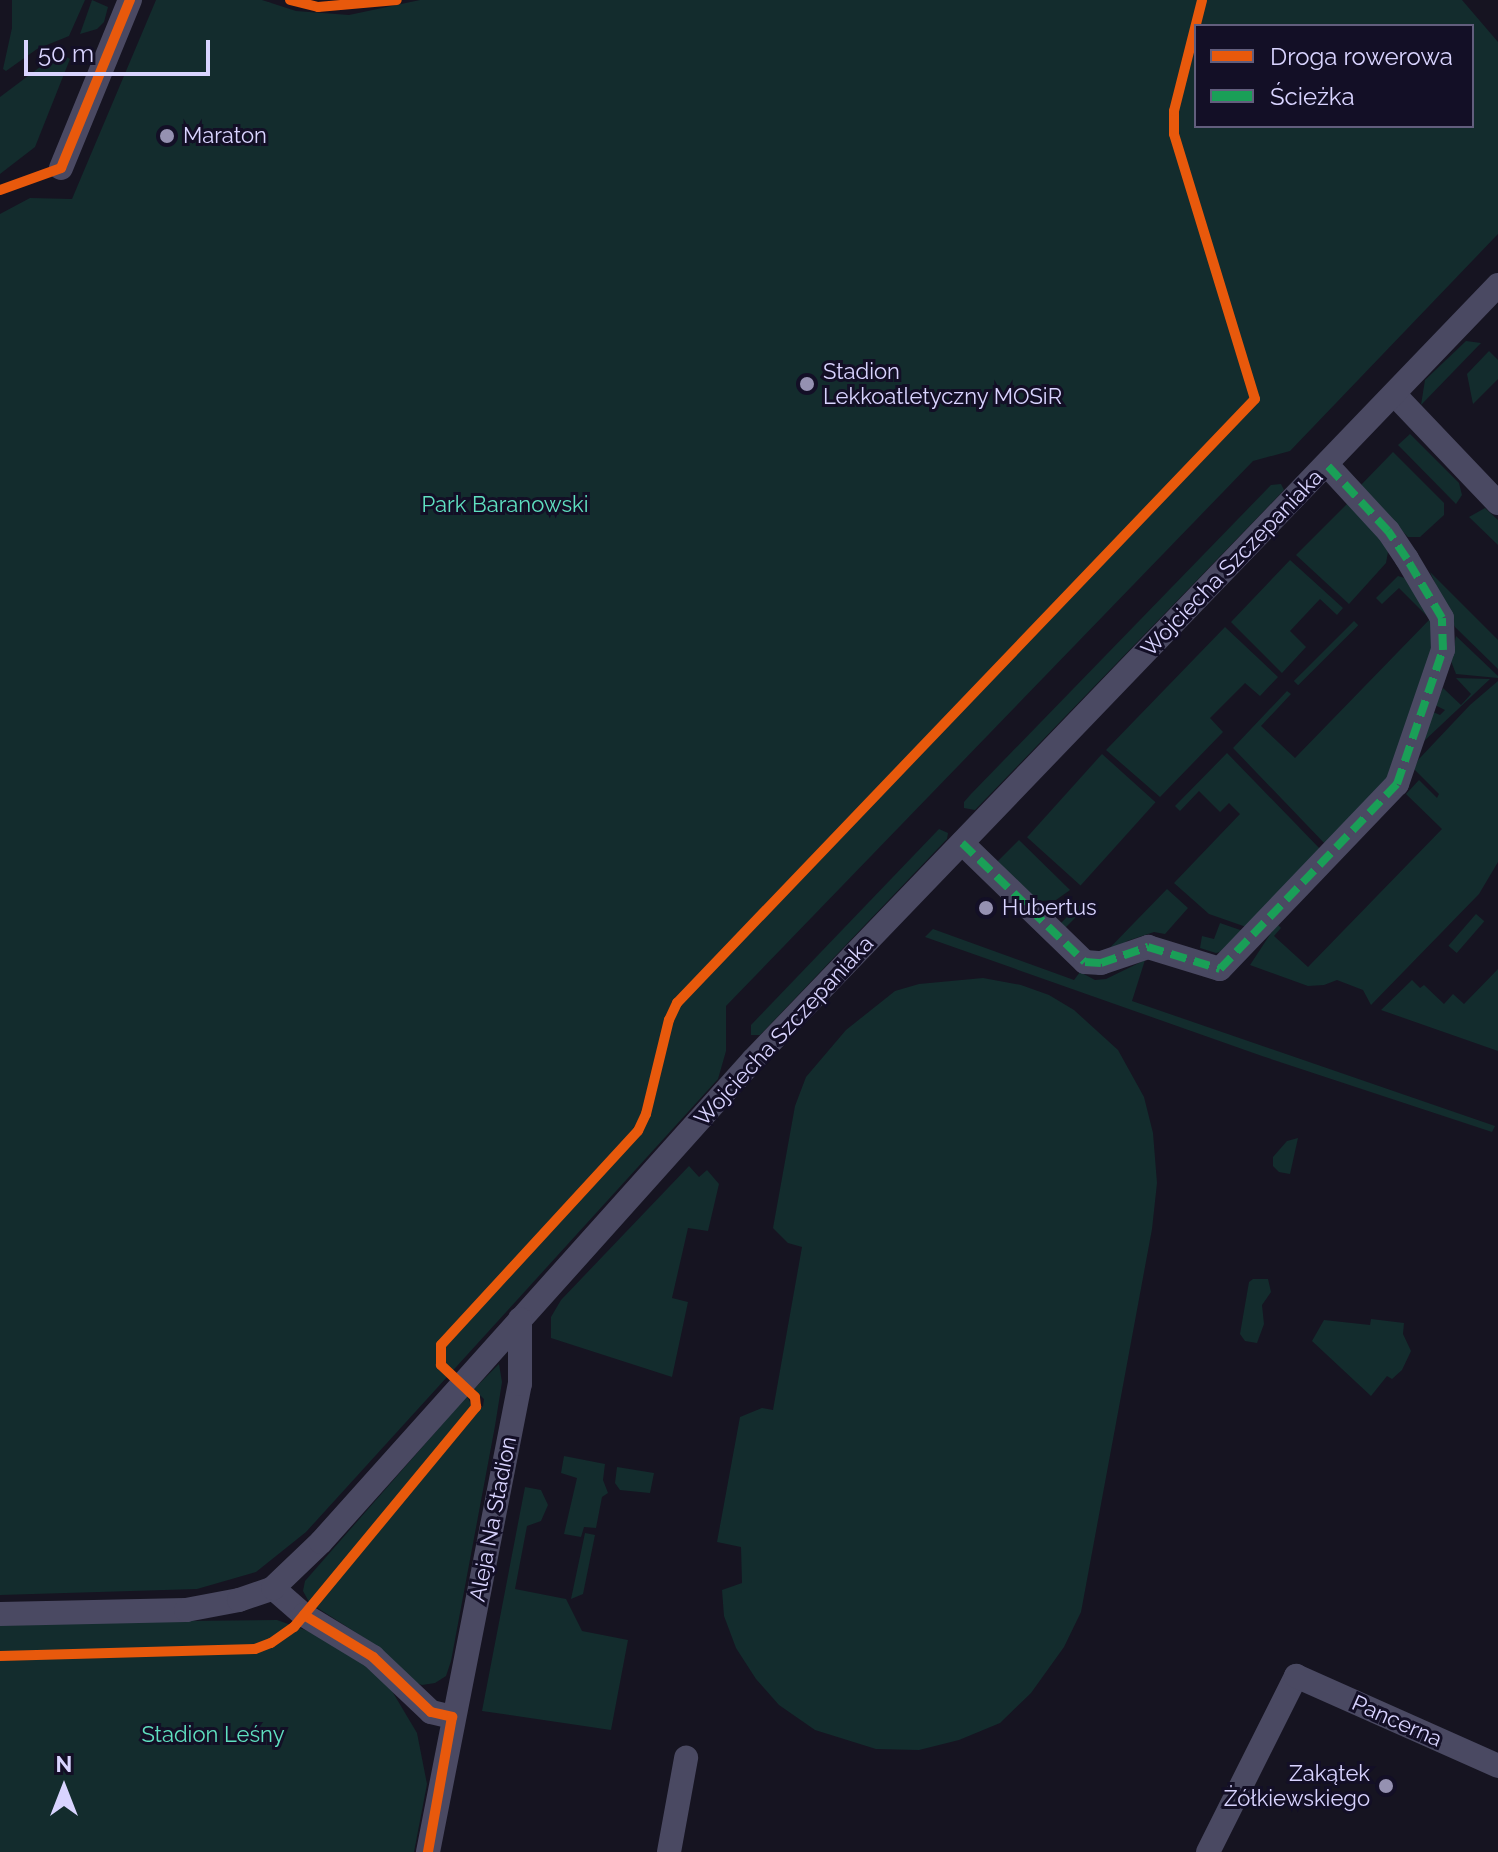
<!DOCTYPE html>
<html>
<head>
<meta charset="utf-8">
<style>
	body { margin:0 }
	#map { position:relative; width:1498px; height:1852px; overflow:hidden; background:#161421; font-family:Raleway,sans-serif }
	div>[style] { position:absolute }
	[style*='--x'] { left:calc(var(--x)*1px); top:calc(var(--y)*1px); width:calc(var(--w)*1px); rotate:calc(var(--a)*1deg) }
	.green>* { inset:0; background:#132c2d; transform-origin:0 0 }
	.street>* { height:24px; margin:-12px; padding:0 12px; transform-origin:12px; border-radius:12px; background:#4a4962 }
	.quiet>* { height:8px; margin-top:-4px; transform-origin:0; background:repeating-linear-gradient(90deg,#1a9f57 0 16px,transparent 0 24px) }
	.cycleway>* { height:10px; margin:-5px; padding:0 5px; transform-origin:5px; border-radius:5px; background:#e8590c }
	.dots>* { width:22px; height:22px; translate:-50% -50%; box-sizing:border-box; border:4px solid #130f26; border-radius:50% }
	span { translate:-50% -50%; white-space:nowrap; text-align:center; line-height:1.15; -webkit-text-stroke:6px #130f26; paint-order:stroke }
	.poi-label { font-size:22px; color:#d9d4ff }
	.left { translate:0 -50%; text-align:left }
	.right { translate:-100% -50%; text-align:right }
	.park-label { font-size:22px; color:#5fe0c0 }
	.street-label { font-size:22px; color:#d9d4ff }
	.legend { position:absolute; left:1194px; top:24px; width:280px; height:104px; box-sizing:border-box; background:#130f26; border:2px solid #625e7d; margin:0; padding:10px 14px; list-style:none; font-size:24px; color:#d9d4ff }
	.legend li { display:flex; align-items:center; gap:16px; height:40px }
	.legend b { width:40px; border:2px solid #625e7d }
	.north { position:absolute; left:24px; top:1748px; width:80px; height:80px; -webkit-text-stroke:6px #130f26; paint-order:stroke; rotate:0deg; font-size:22px; font-weight:700; line-height:32px; text-align:center; color:#d9d4ff }
	.north::after { content:''; display:block; margin:auto; width:28px; height:36px; background:#d9d4ff; clip-path:polygon(50% 0,100% 100%,50% 72%,0 100%) }
	.scale { position:absolute; left:24px; top:40px; width:186px; height:36px; box-sizing:border-box; border:4px solid #d9d4ff; border-top:0; padding-left:10px; font-size:24px; line-height:28px; white-space:nowrap; color:#d9d4ff; -webkit-text-stroke:6px #130f26; paint-order:stroke }
</style>
</head>
<body>
<div id="map">
	<div class="green">
		<i style="clip-path:polygon(12px 0,85px 0,69px 36px,37px 49px,6px 71px,3px 69px,12px 28px)"></i>
		<i style="clip-path:polygon(92px 0,108px 7px,104px 22px,97px 29px,80px 34px)"></i>
		<i style="clip-path:polygon(evenodd,156px 0,262px 0,296px 11px,349px 15px,420px 0,1462px 0,1498px 42px,1498px 234px,1290px 451px,1253px 461px,726px 1006px,726px 1051px,718px 1079px,306px 1532px,256px 1572px,197px 1589px,0 1595px,0 214px,30px 198px,72px 199px,156px 0,1196px 26px,1472px 26px,1472px 126px,1196px 126px,1196px 26px)"></i>
		<i style="clip-path:polygon(65px 56px,70px 59px,35px 147px,0 174px,0 97px,40px 67px)"></i>
		<i style="clip-path:polygon(1466px 341px,1481px 343px,1421px 405px,1425px 380px)"></i>
		<i style="clip-path:polygon(1489px 351px,1498px 360px,1498px 379px,1473px 404px,1467px 374px)"></i>
		<i style="clip-path:polygon(1410px 434px,1459px 483px,1462px 495px,1456px 504px,1398px 445px)"></i>
		<i style="clip-path:polygon(1393px 452px,1444px 503px,1444px 515px,1420px 537px,1408px 537px,1359px 487px)"></i>
		<i style="clip-path:polygon(1271px 485px,1281px 484px,1284px 490px,975px 810px,964px 808px,964px 802px,971px 794px)"></i>
		<i style="clip-path:polygon(1349px 502px,1374px 527px,1388px 552px,1386px 563px,1349px 604px,1296px 555px)"></i>
		<i style="clip-path:polygon(1485px 508px,1498px 520px,1498px 545px,1469px 517px)"></i>
		<i style="clip-path:polygon(1290px 560px,1343px 608px,1337px 615px,1320px 599px,1290px 631px,1306px 647px,1282px 673px,1231px 622px)"></i>
		<i style="clip-path:polygon(1430px 572px,1498px 640px,1498px 669px,1455px 627px)"></i>
		<i style="clip-path:polygon(1398px 576px,1408px 579px,1438px 631px,1388px 785px,1327px 846px,1233px 748px,1287px 691px,1291px 694px,1261px 726px,1295px 758px,1430px 619px,1399px 588px,1382px 604px,1376px 598px)"></i>
		<i style="left:1354px;top:621px;width:6px;height:85px;rotate:45deg"></i>
		<i style="clip-path:polygon(1225px 627px,1278px 677px,1260px 696px,1245px 683px,1210px 718px,1223px 732px,1160px 797px,1106px 750px)"></i>
		<i style="clip-path:polygon(1456px 636px,1498px 676px,1498px 678px,1456px 674px,1451px 661px)"></i>
		<i style="clip-path:polygon(1456px 678px,1490px 679px,1423px 742px,1433px 712px,1440px 715px,1445px 710px,1435px 705px,1443px 688px,1461px 705px,1471px 694px)"></i>
		<i style="clip-path:polygon(1498px 681px,1498px 862px,1479px 894px,1371px 1005px,1363px 990px,1337px 980px,1324px 985px,1308px 986px,1250px 965px,1277px 924px,1281px 928px,1274px 936px,1308px 967px,1442px 829px,1406px 794px,1419px 780px,1437px 798px,1439px 794px,1414px 769px,1418px 760px,1470px 705px)"></i>
		<i style="clip-path:polygon(1227px 753px,1322px 851px,1249px 928px,1209px 914px,1174px 883px,1240px 814px,1229px 803px,1220px 812px,1199px 791px,1180px 811px,1175px 806px)"></i>
		<i style="left:1102px;top:754px;width:72px;height:112px;rotate:42deg"></i>
		<i style="clip-path:polygon(939px 829px,948px 833px,947px 839px,760px 1035px,751px 1035px,751px 1025px)"></i>
		<i style="clip-path:polygon(1019px 840px,1070px 890px,1056px 900px,1039px 901px,995px 864px)"></i>
		<i style="clip-path:polygon(1167px 889px,1188px 908px,1165px 934px,1154px 932px,1127px 941px,1102px 961px,1095px 962px,1086px 957px,1056px 928px,1079px 905px,1083px 910px,1064px 929px,1097px 961px)"></i>
		<i style="left:1476px;top:914px;width:11px;height:42px;rotate:41deg"></i>
		<i style="clip-path:polygon(1220px 923px,1246px 932px,1224px 951px,1216px 953px,1200px 948px,1202px 936px,1214px 939px)"></i>
		<i style="clip-path:polygon(933px 929px,1074px 980px,1080px 972px,1095px 980px,1106px 979px,1145px 960px,1132px 1001px,1495px 1126px,1492px 1132px,1262px 1056px,925px 937px)"></i>
		<i style="clip-path:polygon(1498px 969px,1498px 1051px,1381px 1010px,1412px 980px,1420px 988px,1424px 985px,1444px 1004px,1453px 994px,1464px 1004px)"></i>
		<i style="clip-path:polygon(983px 978px,1021px 985px,1049px 995px,1074px 1010px,1118px 1050px,1144px 1097px,1153px 1133px,1157px 1183px,1152px 1229px,1081px 1612px,1064px 1647px,1031px 1693px,1000px 1723px,959px 1740px,919px 1750px,876px 1749px,815px 1730px,779px 1705px,756px 1679px,736px 1648px,724px 1616px,722px 1590px,742px 1583px,741px 1547px,717px 1542px,740px 1417px,762px 1408px,773px 1410px,802px 1247px,788px 1243px,773px 1228px,795px 1106px,806px 1077px,846px 1030px,895px 991px,919px 984px)"></i>
		<i style="clip-path:polygon(1298px 1138px,1290px 1174px,1279px 1172px,1273px 1166px,1273px 1157px,1287px 1141px)"></i>
		<i style="clip-path:polygon(689px 1166px,699px 1177px,707px 1170px,719px 1184px,708px 1231px,688px 1228px,672px 1298px,688px 1302px,672px 1377px,551px 1338px,551px 1317px,561px 1300px)"></i>
		<i style="clip-path:polygon(1253px 1279px,1268px 1279px,1271px 1292px,1262px 1305px,1264px 1324px,1257px 1343px,1245px 1341px,1240px 1334px,1249px 1282px)"></i>
		<i style="clip-path:polygon(1371px 1319px,1404px 1323px,1403px 1334px,1411px 1351px,1402px 1370px,1392px 1379px,1387px 1376px,1371px 1396px,1312px 1341px,1324px 1320px,1370px 1325px)"></i>
		<i style="clip-path:polygon(499px 1364px,502px 1382px,495px 1426px,451px 1661px,446px 1676px,435px 1683px,422px 1685px,414px 1682px,366px 1639px,316px 1607px,483px 1406px,484px 1399px,474px 1389px)"></i>
		<i style="clip-path:polygon(467px 1396px,472px 1406px,309px 1602px,303px 1591px,305px 1581px)"></i>
		<i style="clip-path:polygon(564px 1456px,605px 1464px,603px 1480px,608px 1493px,602px 1497px,596px 1528px,584px 1527px,581px 1537px,564px 1534px,577px 1478px,561px 1473px)"></i>
		<i style="clip-path:polygon(617px 1467px,654px 1473px,650px 1493px,620px 1490px,615px 1483px)"></i>
		<i style="clip-path:polygon(525px 1487px,541px 1490px,548px 1505px,541px 1521px,527px 1526px,515px 1589px,566px 1599px,582px 1631px,628px 1640px,611px 1730px,482px 1711px)"></i>
		<i style="clip-path:polygon(585px 1533px,595px 1535px,583px 1594px,571px 1599px)"></i>
		<i style="clip-path:polygon(277px 1620px,308px 1631px,352px 1655px,389px 1686px,417px 1733px,427px 1784px,414px 1852px,0 1852px,0 1623px)"></i>
	</div>
	<div class="street">
		<i style="--x:61;--y:168;--w:182;--a:-67.7"></i>
		<i style="--x:1395;--y:395;--w:149;--a:46.4"></i>
		<i style="--x:962;--y:843;--w:171;--a:44.1"></i>
		<i style="--x:1085;--y:962;--w:16;--a:4"></i>
		<i style="--x:1101;--y:963;--w:50;--a:-18.8"></i>
		<i style="--x:1148;--y:947;--w:75;--a:17"></i>
		<i style="--x:1220;--y:969;--w:256;--a:-46.3"></i>
		<i style="--x:1397;--y:784;--w:142;--a:-71.1"></i>
		<i style="--x:1443;--y:650;--w:32;--a:-92"></i>
		<i style="--x:1442;--y:618;--w:69;--a:-120.7"></i>
		<i style="--x:1407;--y:559;--w:34;--a:-124"></i>
		<i style="--x:1388;--y:531;--w:90;--a:-132.7"></i>
		<i style="--x:273;--y:1588;--w:41;--a:41.1"></i>
		<i style="--x:304;--y:1615;--w:81;--a:31.3"></i>
		<i style="--x:373;--y:1657;--w:80;--a:43.5"></i>
		<i style="--x:431;--y:1712;--w:22;--a:13"></i>
		<i style="--x:0;--y:1614;--w:186;--a:-1.2"></i>
		<i style="--x:186;--y:1610;--w:54;--a:-10.7"></i>
		<i style="--x:239;--y:1600;--w:36;--a:-19"></i>
		<i style="--x:273;--y:1588;--w:66;--a:-43.8"></i>
		<i style="--x:321;--y:1542;--w:647;--a:-48.13"></i>
		<i style="--x:753;--y:1060;--w:1075;--a:-46.13"></i>
		<i style="--x:428;--y:1852;--w:477;--a:-78.9"></i>
		<i style="--x:520;--y:1384;--w:65;--a:-90"></i>
		<i style="--x:669;--y:1852;--w:96;--a:-79.7"></i>
		<i style="--x:1208;--y:1852;--w:197;--a:-63.4"></i>
		<i style="--x:1296;--y:1676;--w:221;--a:24"></i>
	</div>
	<div class="quiet">
		<i style="--x:962;--y:843;--w:171;--a:44.1"></i>
		<i style="--x:1085;--y:962;--w:16;--a:4"></i>
		<i style="--x:1101;--y:963;--w:50;--a:-18.8"></i>
		<i style="--x:1148;--y:947;--w:75;--a:17"></i>
		<i style="--x:1220;--y:969;--w:256;--a:-46.3"></i>
		<i style="--x:1397;--y:784;--w:142;--a:-71.1"></i>
		<i style="--x:1443;--y:650;--w:32;--a:-92"></i>
		<i style="--x:1442;--y:618;--w:69;--a:-120.7"></i>
		<i style="--x:1407;--y:559;--w:34;--a:-124"></i>
		<i style="--x:1388;--y:531;--w:90;--a:-132.7"></i>
	</div>
	<div class="cycleway">
		<i style="--x:290;--y:0;--w:29;--a:14"></i>
		<i style="--x:318;--y:7;--w:79;--a:-5.1"></i>
		<i style="--x:0;--y:190;--w:65;--a:-19.8"></i>
		<i style="--x:61;--y:168;--w:182;--a:-67.7"></i>
		<i style="--x:304;--y:1615;--w:81;--a:31.3"></i>
		<i style="--x:373;--y:1657;--w:80;--a:43.5"></i>
		<i style="--x:431;--y:1712;--w:22;--a:13"></i>
		<i style="--x:452;--y:1717;--w:137;--a:100.1"></i>
		<i style="--x:0;--y:1656;--w:255;--a:-1.6"></i>
		<i style="--x:255;--y:1649;--w:17;--a:-21"></i>
		<i style="--x:271;--y:1643;--w:28;--a:-35"></i>
		<i style="--x:294;--y:1627;--w:286;--a:-50.4"></i>
		<i style="--x:476;--y:1407;--w:10;--a:-96"></i>
		<i style="--x:475;--y:1397;--w:47;--a:-136.7"></i>
		<i style="--x:441;--y:1365;--w:20;--a:-90"></i>
		<i style="--x:441;--y:1345;--w:291;--a:-47.4"></i>
		<i style="--x:638;--y:1131;--w:19;--a:-65"></i>
		<i style="--x:646;--y:1114;--w:97;--a:-76.3"></i>
		<i style="--x:669;--y:1020;--w:19;--a:-65"></i>
		<i style="--x:677;--y:1003;--w:836;--a:-46.26"></i>
		<i style="--x:1255;--y:399;--w:277;--a:-107"></i>
		<i style="--x:1174;--y:134;--w:23;--a:-90"></i>
		<i style="--x:1174;--y:111;--w:114;--a:-75.8"></i>
	</div>
	<div class="dots">
		<i style="left:167px;top:136px;background:#9591b1"></i>
		<i style="left:807px;top:384px;background:#9591b1"></i>
		<i style="left:986px;top:908px;background:#9591b1"></i>
		<i style="left:1386px;top:1786px;background:#9591b1"></i>
	</div>
	<div class="poi-label">
		<span class="left" style="left:183px;top:136px">Maraton</span>
		<span class="left" style="left:823px;top:384px">Stadion<br>Lekkoatletyczny MOSiR</span>
		<span class="left" style="left:1002px;top:908px">Hubertus</span>
		<span class="right" style="left:1370px;top:1786px">Zakątek<br>Żółkiewskiego</span>
	</div>
	<div class="park-label">
		<span style="left:505px;top:505px">Park Baranowski</span>
		<span style="left:213px;top:1735px">Stadion Leśny</span>
	</div>
	<div class="street-label">
		<span style="left:1232px;top:563px;rotate:-46deg">Wojciecha Szczepaniaka</span>
		<span style="left:784px;top:1031px;rotate:-47deg">Wojciecha Szczepaniaka</span>
		<span style="left:493px;top:1519px;rotate:-79deg">Aleja Na Stadion</span>
		<span style="left:1397px;top:1721px;rotate:24deg">Pancerna</span>
	</div>
	<ul class="legend">
	<li><b style="height:10px;background:#e8590c"></b>Droga rowerowa</li>
	<li><b style="height:10px;background:#1a9f57"></b>Ścieżka</li>
	</ul>
	<div class="north">N</div>
	<div class="scale">50 m</div>
</div>
</body>
</html>
